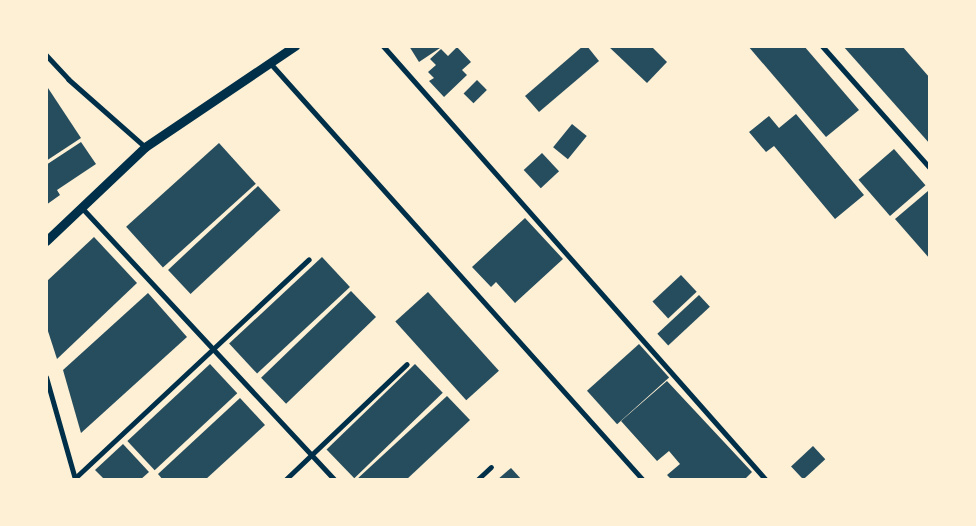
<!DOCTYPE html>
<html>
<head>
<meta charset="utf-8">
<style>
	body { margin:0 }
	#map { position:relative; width:976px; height:526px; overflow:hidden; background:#fdf0d5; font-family:"Sofia Sans Condensed",sans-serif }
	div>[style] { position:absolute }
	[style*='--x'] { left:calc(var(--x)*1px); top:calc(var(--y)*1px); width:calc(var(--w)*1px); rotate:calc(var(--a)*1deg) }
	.building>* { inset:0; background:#264d5e; transform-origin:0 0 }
	.minor>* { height:5px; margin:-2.5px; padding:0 2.5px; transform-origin:2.5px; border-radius:2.5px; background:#003049 }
	.tertiary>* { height:9px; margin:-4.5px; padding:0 4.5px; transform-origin:4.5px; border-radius:4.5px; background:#003049 }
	span { translate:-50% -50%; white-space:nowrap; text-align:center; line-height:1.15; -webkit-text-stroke:4px #fdf0d5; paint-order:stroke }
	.frame { position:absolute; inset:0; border:48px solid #fdf0d5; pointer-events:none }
</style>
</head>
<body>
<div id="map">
	<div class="building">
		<i style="clip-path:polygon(409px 46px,443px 46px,419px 62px)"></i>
		<i style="clip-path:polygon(583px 46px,587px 46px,599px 61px,539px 112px,525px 96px)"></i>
		<i style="clip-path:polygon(608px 46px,651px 46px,667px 62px,647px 83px)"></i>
		<i style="clip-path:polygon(748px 46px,804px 46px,859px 110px,826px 137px)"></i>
		<i style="clip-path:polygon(843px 46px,902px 46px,930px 78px,930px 144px)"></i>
		<i style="clip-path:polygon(457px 47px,471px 62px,462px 70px,467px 75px,444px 97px,429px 81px,434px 78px,428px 72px,436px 65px,430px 59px,441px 49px,448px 56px)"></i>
		<i style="left:477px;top:80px;width:14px;height:19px;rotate:45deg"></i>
		<i style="clip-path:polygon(46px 85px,81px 138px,46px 161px)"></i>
		<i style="clip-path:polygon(796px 114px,864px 195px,835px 219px,774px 146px,766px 152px,749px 132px,769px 116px,779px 128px)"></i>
		<i style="left:572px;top:124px;width:19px;height:30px;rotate:39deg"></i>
		<i style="clip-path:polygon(81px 142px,96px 164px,57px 190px,60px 195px,46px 205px,46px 165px)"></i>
		<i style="left:219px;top:143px;width:55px;height:125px;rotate:48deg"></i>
		<i style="left:894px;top:149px;width:48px;height:47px;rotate:49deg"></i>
		<i style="left:542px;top:153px;width:25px;height:25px;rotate:47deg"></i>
		<i style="left:258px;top:186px;width:33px;height:123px;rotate:47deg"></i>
		<i style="clip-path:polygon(928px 191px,930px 193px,930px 259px,895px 219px)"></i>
		<i style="clip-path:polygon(525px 218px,563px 259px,515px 303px,496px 282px,491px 287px,472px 267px)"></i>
		<i style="clip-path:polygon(94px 237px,137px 283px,57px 359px,46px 325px,46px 282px)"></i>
		<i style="left:322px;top:257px;width:41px;height:127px;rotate:47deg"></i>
		<i style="left:681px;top:275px;width:23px;height:39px;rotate:47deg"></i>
		<i style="left:351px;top:291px;width:36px;height:125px;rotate:46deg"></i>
		<i style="left:428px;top:292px;width:106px;height:44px;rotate:48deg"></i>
		<i style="clip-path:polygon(148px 293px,187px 337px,81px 433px,63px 370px)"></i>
		<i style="left:699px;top:295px;width:16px;height:57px;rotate:47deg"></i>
		<i style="left:639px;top:344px;width:45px;height:70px;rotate:48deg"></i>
		<i style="left:210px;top:364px;width:40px;height:113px;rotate:47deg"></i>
		<i style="left:415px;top:364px;width:40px;height:123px;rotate:46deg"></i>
		<i style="clip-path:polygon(667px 381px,752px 472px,744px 480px,672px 480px,667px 475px,680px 464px,669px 451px,657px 461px,621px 421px)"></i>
		<i style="clip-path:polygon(447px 396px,470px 420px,406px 480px,356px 480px)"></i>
		<i style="clip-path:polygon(240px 398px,265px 425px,205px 480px,163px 480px,158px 474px)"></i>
		<i style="clip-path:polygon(123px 444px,149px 472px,140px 480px,105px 480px,95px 470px)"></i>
		<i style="left:813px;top:446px;width:18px;height:30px;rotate:47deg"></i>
		<i style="clip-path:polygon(511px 468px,522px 480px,497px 480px)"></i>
	</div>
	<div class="minor">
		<i style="--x:383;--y:46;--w:579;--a:48.57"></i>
		<i style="--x:822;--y:46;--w:163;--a:48.5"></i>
		<i style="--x:46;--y:55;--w:33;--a:47"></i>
		<i style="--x:68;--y:79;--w:103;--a:41.4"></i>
		<i style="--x:270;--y:63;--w:559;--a:48.19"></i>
		<i style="--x:82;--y:208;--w:371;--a:47.1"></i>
		<i style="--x:46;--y:377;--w:106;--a:74.1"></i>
		<i style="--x:75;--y:478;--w:320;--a:-43.1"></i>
		<i style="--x:285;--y:480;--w:168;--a:-43.6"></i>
		<i style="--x:477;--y:480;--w:19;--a:-43"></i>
	</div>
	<div class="tertiary">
		<i style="--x:46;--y:241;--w:137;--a:-43.5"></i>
		<i style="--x:145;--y:147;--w:181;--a:-34"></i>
	</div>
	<div class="frame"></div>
</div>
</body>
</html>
